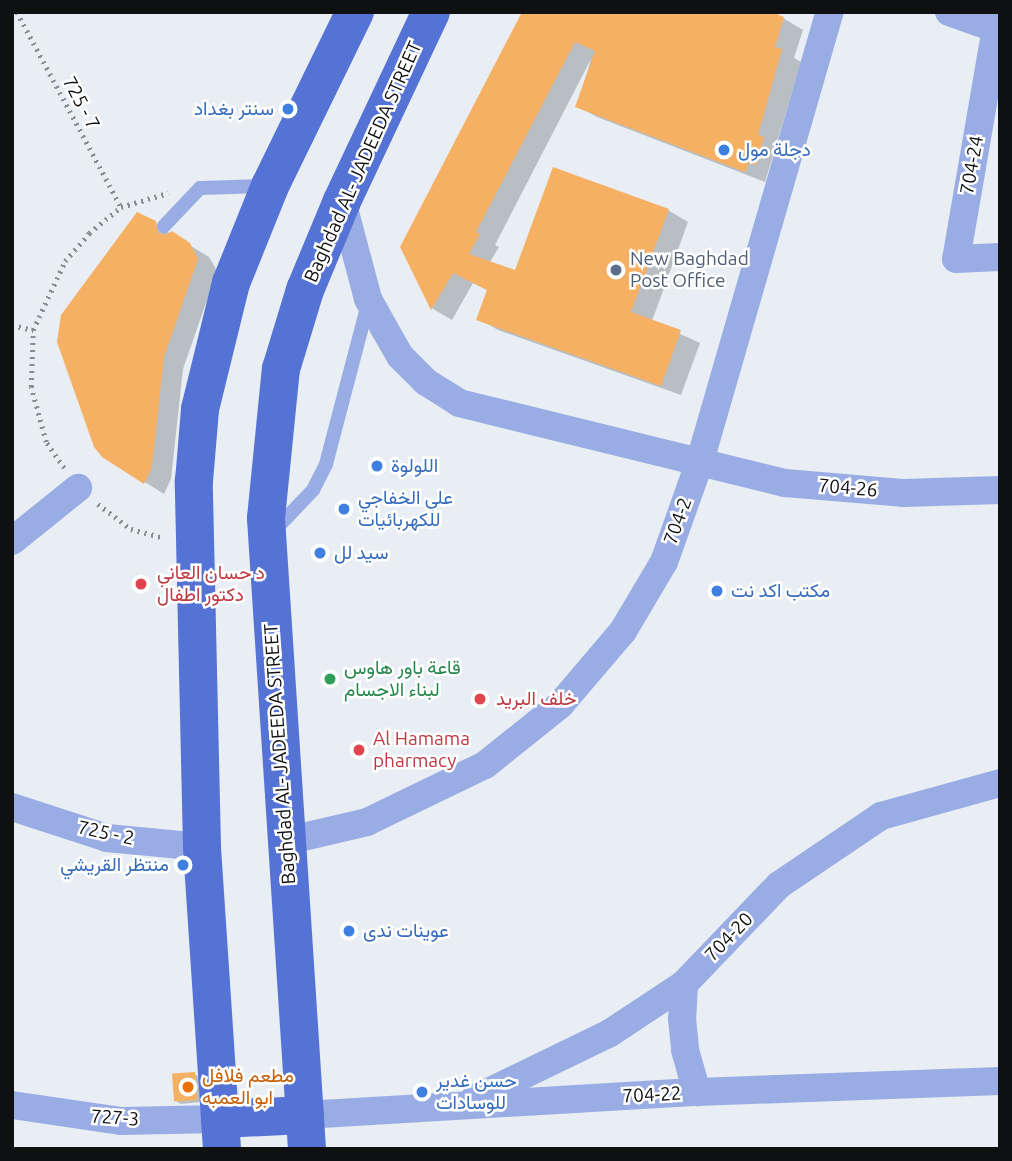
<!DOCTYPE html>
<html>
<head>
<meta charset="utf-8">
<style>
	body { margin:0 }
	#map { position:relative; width:1012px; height:1161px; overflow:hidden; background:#e8eef3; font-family:Ubuntu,Vazirmatn,sans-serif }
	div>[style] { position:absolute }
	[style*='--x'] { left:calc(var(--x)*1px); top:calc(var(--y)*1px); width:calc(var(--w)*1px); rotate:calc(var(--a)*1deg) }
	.shadow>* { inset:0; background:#0003 }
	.building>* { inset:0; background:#f6b064; transform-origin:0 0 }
	.path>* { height:4.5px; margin-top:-2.25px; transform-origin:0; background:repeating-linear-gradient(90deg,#888c8f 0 2px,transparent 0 7px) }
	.lane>* { height:14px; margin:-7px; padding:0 7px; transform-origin:7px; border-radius:7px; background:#99ade4 }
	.street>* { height:28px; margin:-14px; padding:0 14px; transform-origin:14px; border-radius:14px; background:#99ade4 }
	.primary>* { height:38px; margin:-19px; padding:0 19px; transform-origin:19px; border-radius:19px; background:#5572d5 }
	.dots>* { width:19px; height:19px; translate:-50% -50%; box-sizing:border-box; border:4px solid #fff; border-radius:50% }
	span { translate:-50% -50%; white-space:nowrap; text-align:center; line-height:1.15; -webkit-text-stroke:5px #fff; paint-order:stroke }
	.street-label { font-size:19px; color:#0e1011 }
	.shop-label { font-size:19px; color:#366cbe }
	.right { translate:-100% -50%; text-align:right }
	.left { translate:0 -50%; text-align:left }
	.service-label { font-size:19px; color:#4e5e75 }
	.health-label { font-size:19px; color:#be3a42 }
	.leisure-label { font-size:19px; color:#27864d }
	.food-label { font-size:19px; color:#c56008 }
	.frame { position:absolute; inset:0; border:14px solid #0e1011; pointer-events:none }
</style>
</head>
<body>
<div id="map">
	<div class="shadow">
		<i style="clip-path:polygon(524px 12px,783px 18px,803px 30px,794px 58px,801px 62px,765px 182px,597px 117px,577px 106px,591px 59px,495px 245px,499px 247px,490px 262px,516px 273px,668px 210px,688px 222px,652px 321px,700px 343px,681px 395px,498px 330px,479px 319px,489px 291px,473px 283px,452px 320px,433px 309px,402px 247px)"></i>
		<i style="clip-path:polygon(138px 214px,209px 257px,217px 271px,183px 369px,171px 479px,164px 494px,103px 456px)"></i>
		<i style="clip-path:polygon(195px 1074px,199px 1077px,201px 1102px,181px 1104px,177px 1102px)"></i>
	</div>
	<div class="building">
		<i style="clip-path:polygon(522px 12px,772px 12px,784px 17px,775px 47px,782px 49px,758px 135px,764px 137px,756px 165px,749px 163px,745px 172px,575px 107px,595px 51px,575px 42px,476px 232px,480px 234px,469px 254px,515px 270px,553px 167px,669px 209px,631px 312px,681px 330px,661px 386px,476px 320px,487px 290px,453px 273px,431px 310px,400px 247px)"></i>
		<i style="clip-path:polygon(137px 212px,156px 221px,158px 233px,166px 235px,172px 231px,190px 243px,198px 259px,164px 357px,152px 467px,144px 484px,102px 457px,94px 447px,57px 342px,61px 315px)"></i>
		<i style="left:195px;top:1072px;width:28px;height:23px;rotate:86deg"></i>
	</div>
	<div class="path">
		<i style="--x:17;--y:12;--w:221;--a:61.9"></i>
		<i style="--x:12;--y:325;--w:22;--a:13"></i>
		<i style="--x:64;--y:468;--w:32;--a:-125"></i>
		<i style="--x:46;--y:442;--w:57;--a:-105.3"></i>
		<i style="--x:31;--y:387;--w:57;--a:-88"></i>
		<i style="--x:33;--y:330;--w:76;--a:-65.1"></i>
		<i style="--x:65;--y:261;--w:37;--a:-49"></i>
		<i style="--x:89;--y:233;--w:41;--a:-39.1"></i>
		<i style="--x:121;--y:207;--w:49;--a:-16.6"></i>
		<i style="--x:98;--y:504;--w:41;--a:37.1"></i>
		<i style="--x:131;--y:529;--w:34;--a:15"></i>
	</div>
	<div class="lane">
		<i style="--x:164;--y:226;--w:52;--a:-46.5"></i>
		<i style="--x:200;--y:188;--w:69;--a:-1.7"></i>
		<i style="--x:273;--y:532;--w:58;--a:-46.4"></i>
		<i style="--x:313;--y:490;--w:29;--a:-63"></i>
		<i style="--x:326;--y:464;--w:165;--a:-75.3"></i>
	</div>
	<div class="street">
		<i style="--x:949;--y:12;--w:54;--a:19.4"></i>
		<i style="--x:996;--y:28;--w:234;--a:99.8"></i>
		<i style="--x:956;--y:259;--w:44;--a:-2.6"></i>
		<i style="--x:342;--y:201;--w:101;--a:75.1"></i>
		<i style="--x:368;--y:299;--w:33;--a:61"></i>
		<i style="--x:384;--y:328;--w:32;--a:60"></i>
		<i style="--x:400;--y:356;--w:37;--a:45"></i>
		<i style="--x:426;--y:382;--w:39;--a:32"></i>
		<i style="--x:459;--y:403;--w:336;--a:13.8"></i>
		<i style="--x:785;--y:483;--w:118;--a:4.8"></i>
		<i style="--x:903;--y:493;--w:97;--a:-1.8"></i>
		<i style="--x:12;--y:541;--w:85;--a:-38.8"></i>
		<i style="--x:12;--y:807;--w:100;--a:18.1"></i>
		<i style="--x:107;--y:838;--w:95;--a:5.4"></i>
		<i style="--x:286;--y:841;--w:83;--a:-13.2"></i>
		<i style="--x:367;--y:822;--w:131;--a:-25.8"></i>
		<i style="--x:485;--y:765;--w:96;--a:-38.7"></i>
		<i style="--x:560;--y:705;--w:97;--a:-49.6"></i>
		<i style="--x:623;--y:631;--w:80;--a:-59.3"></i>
		<i style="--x:664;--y:562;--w:107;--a:-70.4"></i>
		<i style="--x:700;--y:461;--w:467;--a:-73.9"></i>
		<i style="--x:684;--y:984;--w:35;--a:93"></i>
		<i style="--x:682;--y:1019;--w:31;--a:84"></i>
		<i style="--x:685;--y:1050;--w:44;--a:74.1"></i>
		<i style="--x:474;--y:1099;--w:151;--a:-25.9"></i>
		<i style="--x:610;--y:1033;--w:89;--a:-33.5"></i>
		<i style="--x:684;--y:984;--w:137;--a:-46.2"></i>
		<i style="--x:779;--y:885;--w:123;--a:-34.1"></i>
		<i style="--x:881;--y:816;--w:123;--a:-15.5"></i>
		<i style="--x:12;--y:1105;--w:111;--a:8.3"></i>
		<i style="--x:122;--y:1121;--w:98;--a:-1.2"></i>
		<i style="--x:305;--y:1115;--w:393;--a:-3.4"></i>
		<i style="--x:697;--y:1092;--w:303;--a:-2.1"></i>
	</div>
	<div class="primary">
		<i style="--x:220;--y:1119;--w:85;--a:-2.7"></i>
		<i style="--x:222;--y:1149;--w:303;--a:-93.8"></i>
		<i style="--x:202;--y:847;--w:366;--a:-91.3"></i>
		<i style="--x:194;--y:481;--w:72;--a:-85.2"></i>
		<i style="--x:200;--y:409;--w:130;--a:-76.2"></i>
		<i style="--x:231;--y:283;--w:105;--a:-68.1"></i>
		<i style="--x:270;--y:186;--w:194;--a:-64"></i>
		<i style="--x:307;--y:1149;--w:632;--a:-93.72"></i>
		<i style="--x:266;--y:518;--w:150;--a:-84.3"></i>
		<i style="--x:281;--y:369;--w:83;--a:-73.1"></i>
		<i style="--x:305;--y:290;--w:96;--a:-67.4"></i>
		<i style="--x:342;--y:201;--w:209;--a:-64.8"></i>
	</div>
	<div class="dots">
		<i style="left:288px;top:109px;background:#3f7fe0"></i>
		<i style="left:724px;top:150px;background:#3f7fe0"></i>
		<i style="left:616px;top:270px;background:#5c6f8a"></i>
		<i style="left:377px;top:466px;background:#3f7fe0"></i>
		<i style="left:344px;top:509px;background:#3f7fe0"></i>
		<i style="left:320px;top:553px;background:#3f7fe0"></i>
		<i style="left:141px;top:584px;background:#e0444e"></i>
		<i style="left:717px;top:591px;background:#3f7fe0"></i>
		<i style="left:330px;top:679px;background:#2e9e5b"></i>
		<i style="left:480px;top:699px;background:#e0444e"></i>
		<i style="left:359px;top:750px;background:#e0444e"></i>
		<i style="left:183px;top:865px;background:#3f7fe0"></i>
		<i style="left:349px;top:931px;background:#3f7fe0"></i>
		<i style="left:188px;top:1087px;background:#e8710a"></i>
		<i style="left:422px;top:1092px;background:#3f7fe0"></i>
	</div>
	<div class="street-label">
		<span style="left:81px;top:103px;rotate:62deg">725 - 7</span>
		<span style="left:363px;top:162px;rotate:-66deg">Baghdad AL- JADEEDA STREET</span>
		<span style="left:972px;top:165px;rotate:-80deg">704-24</span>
		<span style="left:848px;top:488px;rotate:5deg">704-26</span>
		<span style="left:678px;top:521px;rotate:-70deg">704-2</span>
		<span style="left:280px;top:754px;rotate:-94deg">Baghdad AL- JADEEDA STREET</span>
		<span style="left:106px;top:833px;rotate:12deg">725 - 2</span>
		<span style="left:729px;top:937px;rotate:-46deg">704-20</span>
		<span style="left:652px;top:1095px;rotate:-3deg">704-22</span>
		<span style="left:115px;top:1118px;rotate:4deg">727-3</span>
	</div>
	<div class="shop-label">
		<span class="right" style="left:274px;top:109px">سنتر بغداد</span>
		<span class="left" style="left:738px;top:150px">دجلة مول</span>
		<span class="left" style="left:391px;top:466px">اللولوة</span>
		<span class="left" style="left:358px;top:509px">علي الخفاجي<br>للكهربائيات</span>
		<span class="left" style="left:334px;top:553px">سيد لل</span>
		<span class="left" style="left:731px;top:591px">مكتب اكد نت</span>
		<span class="right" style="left:169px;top:865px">منتظر القريشي</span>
		<span class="left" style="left:363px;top:931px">عوينات ندى</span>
		<span class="left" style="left:436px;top:1092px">حسن غدير<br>للوسادات</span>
	</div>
	<div class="service-label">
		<span class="left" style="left:630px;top:270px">New Baghdad<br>Post Office</span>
	</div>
	<div class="health-label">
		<span class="left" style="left:157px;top:584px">د حسان العاني<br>دكتور اطفال</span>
		<span class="left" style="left:496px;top:699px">خلف البريد</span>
		<span class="left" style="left:373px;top:750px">Al Hamama<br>pharmacy</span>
	</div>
	<div class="leisure-label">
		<span class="left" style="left:344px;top:679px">قاعة باور هاوس<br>لبناء الاجسام</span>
	</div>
	<div class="food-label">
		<span class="left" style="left:202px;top:1087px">مطعم فلافل<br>ابو العمبه</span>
	</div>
	<div class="frame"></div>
</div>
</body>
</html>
